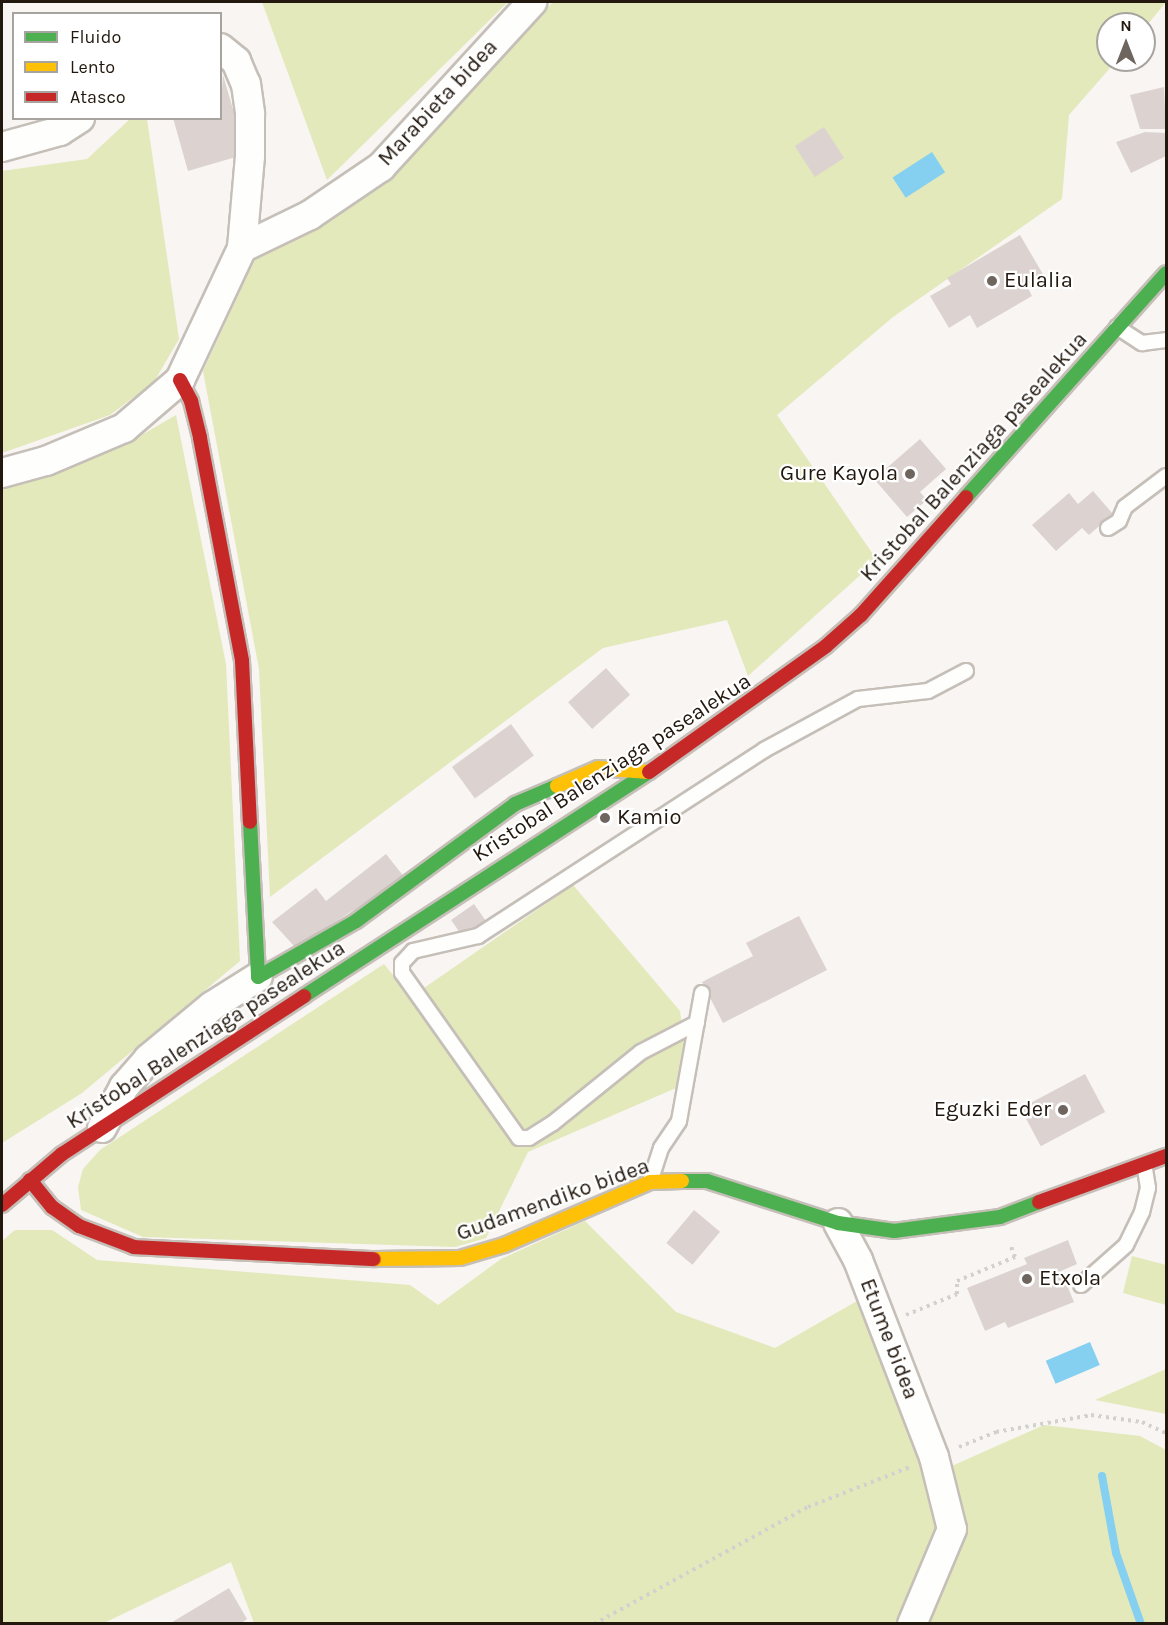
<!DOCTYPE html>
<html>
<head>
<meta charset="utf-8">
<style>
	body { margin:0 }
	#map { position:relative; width:1168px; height:1625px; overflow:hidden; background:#f8f5f2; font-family:Karla,sans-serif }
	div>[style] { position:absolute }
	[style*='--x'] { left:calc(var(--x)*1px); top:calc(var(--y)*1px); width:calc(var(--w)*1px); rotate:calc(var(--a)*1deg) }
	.green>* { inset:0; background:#e3e9ba }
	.water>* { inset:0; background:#85cff1; transform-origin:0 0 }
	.stream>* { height:8px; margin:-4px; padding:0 4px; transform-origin:4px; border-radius:4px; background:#85cff1 }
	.building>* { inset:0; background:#dcd3d1; transform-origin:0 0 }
	.path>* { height:4px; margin-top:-2px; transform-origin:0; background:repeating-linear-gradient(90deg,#d3d1d0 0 3px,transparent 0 7.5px) }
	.roads { filter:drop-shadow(2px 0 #c5bfb8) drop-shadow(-2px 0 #c5bfb8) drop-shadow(0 2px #c5bfb8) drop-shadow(0 -2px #c5bfb8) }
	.lane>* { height:14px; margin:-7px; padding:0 7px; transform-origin:7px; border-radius:7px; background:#fefefd }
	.street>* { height:28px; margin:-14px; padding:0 14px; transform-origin:14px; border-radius:14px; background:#fefefd }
	.fast>* { height:14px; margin:-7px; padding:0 7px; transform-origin:7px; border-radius:7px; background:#4caf50 }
	.slow>* { height:14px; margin:-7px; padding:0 7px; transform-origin:7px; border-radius:7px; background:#ffc107 }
	.jam>* { height:14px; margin:-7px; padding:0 7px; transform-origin:7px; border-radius:7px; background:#c62828 }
	.dots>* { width:16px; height:16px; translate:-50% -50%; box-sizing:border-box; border:3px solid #fff; border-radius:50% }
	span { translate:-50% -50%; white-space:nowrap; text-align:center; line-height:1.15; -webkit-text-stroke:4.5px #fff; paint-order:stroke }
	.street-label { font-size:22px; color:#22180e }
	.poi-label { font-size:22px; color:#22180e }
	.left { translate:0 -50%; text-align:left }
	.right { translate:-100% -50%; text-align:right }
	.frame { position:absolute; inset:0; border:3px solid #22180e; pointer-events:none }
	.legend { position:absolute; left:12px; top:12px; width:210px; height:108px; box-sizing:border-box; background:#fff; border:2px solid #a7a39f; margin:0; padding:8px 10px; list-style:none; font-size:18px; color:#22180e }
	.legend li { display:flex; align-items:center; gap:12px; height:30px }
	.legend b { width:30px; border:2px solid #a7a39f }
	.north { position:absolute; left:1096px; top:12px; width:60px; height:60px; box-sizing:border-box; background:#fff; border:2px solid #a7a39f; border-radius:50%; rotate:0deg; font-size:16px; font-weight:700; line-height:24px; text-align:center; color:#22180e }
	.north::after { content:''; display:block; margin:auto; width:21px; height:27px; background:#6d655e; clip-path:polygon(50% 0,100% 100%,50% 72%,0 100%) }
</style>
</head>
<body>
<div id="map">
	<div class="green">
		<i style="clip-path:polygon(262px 2px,508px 2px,327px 180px)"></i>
		<i style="clip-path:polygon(553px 2px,1166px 2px,1144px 29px,1144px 24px,1108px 24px,1108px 60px,1117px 60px,1069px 115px,1062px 199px,893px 317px,777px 415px,877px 560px,748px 676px,727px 620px,603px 648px,270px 897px,259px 669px,203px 371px,255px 259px,384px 180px)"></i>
		<i style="clip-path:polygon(130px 119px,147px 119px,179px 339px,154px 382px,110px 415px,2px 453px,2px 171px,87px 159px)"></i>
		<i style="clip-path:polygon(176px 415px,226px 664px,240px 961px,82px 1093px,2px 1143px,2px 484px,123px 446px)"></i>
		<i style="clip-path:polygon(573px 885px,680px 1011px,684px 1042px,676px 1088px,528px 1152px,486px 1238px,455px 1247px,143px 1237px,81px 1210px,78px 1187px,83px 1169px,100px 1150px,384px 964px,411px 997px)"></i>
		<i style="clip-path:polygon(585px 1221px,676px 1312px,775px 1348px,857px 1301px,925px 1478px,1044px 1425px,1140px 1436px,1166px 1450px,1166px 1623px,254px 1623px,231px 1562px,104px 1623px,2px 1624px,2px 1241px,15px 1230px,52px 1230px,97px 1260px,410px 1285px,438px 1305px,501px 1259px)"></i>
		<i style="clip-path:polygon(1132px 1256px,1166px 1265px,1166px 1305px,1123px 1293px)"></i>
		<i style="clip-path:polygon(1166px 1369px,1166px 1414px,1095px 1400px)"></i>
	</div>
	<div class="water">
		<i style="left:932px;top:152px;width:24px;height:47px;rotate:57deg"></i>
		<i style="left:1090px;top:1342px;width:25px;height:48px;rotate:67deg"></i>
	</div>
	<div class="stream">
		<i style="--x:1102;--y:1476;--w:78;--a:79.7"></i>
		<i style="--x:1116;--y:1553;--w:75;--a:70.6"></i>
	</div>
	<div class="building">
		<i style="clip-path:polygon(223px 75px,246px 154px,188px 171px,173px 118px,220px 118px)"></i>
		<i style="clip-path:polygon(1164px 87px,1166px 129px,1140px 129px,1130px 95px)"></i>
		<i style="left:824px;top:127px;width:37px;height:35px;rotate:57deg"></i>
		<i style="clip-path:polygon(1145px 132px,1166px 133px,1166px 156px,1131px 173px,1116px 142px)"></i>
		<i style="clip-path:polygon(1020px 235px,1044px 276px,1027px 286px,1032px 296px,977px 328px,970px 315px,949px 328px,930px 296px,951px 284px,947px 278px)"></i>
		<i style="clip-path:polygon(920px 439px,946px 469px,920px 492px,927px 500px,907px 517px,874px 479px)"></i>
		<i style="clip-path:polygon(1093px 491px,1113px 514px,1089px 535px,1082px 528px,1056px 551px,1032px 525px,1069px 493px,1078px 504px)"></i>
		<i style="left:606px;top:668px;width:36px;height:51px;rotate:48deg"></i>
		<i style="left:511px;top:724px;width:39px;height:73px;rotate:54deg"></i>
		<i style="clip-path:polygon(386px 854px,405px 878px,295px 947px,272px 922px,316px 888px,326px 901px)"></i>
		<i style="left:474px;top:904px;width:21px;height:28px;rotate:55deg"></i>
		<i style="clip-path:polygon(799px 916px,827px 970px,723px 1023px,702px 982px,753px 956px,746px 943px)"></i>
		<i style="left:1085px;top:1074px;width:43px;height:73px;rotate:62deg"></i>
		<i style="left:694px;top:1210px;width:34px;height:43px;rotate:40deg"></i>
		<i style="clip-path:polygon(1068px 1240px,1077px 1264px,1061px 1271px,1074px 1302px,1008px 1328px,1005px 1322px,985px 1331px,967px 1288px,1027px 1264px,1024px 1258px)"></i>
		<i style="clip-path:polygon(229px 1588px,247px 1619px,240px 1624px,169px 1624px)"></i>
	</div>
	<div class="path">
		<i style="--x:906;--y:1315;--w:55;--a:-22.4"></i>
		<i style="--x:957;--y:1294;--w:13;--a:-90"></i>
		<i style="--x:957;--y:1281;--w:63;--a:-22.5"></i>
		<i style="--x:1015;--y:1257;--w:14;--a:-111"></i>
		<i style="--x:959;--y:1447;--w:40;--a:-22"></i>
		<i style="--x:996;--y:1432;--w:97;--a:-10.1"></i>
		<i style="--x:1091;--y:1415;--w:51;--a:7.8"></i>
		<i style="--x:1142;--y:1422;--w:26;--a:25"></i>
		<i style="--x:594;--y:1624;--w:244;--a:-28.7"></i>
		<i style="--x:808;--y:1507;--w:110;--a:-21.4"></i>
	</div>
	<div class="roads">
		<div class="lane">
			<i style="--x:1117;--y:327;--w:30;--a:33"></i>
			<i style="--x:1142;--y:343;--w:24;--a:-7"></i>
			<i style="--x:1108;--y:528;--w:13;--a:-32"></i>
			<i style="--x:1119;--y:521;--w:15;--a:-67"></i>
			<i style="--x:1125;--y:507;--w:51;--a:-37.1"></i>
			<i style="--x:697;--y:1023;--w:63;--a:152.6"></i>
			<i style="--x:641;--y:1052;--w:113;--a:141.1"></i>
			<i style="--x:553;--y:1123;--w:28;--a:148"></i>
			<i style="--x:529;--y:1138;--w:10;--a:180"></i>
			<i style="--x:519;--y:1138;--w:202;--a:-125.3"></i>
			<i style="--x:402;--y:973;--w:10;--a:-90"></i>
			<i style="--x:402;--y:963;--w:16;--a:-47"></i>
			<i style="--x:413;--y:951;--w:67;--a:-13"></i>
			<i style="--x:478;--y:936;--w:341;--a:-33"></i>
			<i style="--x:764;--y:750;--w:107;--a:-28.5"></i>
			<i style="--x:858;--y:699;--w:70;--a:-6.5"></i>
			<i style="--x:928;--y:691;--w:43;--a:-27.8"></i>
			<i style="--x:650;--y:1182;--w:36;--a:-72"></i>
			<i style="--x:661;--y:1148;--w:32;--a:-56"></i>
			<i style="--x:679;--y:1121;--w:130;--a:-79.8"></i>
			<i style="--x:1081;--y:1285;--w:60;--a:-41.6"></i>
			<i style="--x:1126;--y:1245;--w:37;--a:-64"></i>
			<i style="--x:1142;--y:1212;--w:25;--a:-76"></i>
			<i style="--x:1148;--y:1188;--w:24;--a:-99"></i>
		</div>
		<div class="street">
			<i style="--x:220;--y:48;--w:21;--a:39"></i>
			<i style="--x:236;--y:61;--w:25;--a:67"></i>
			<i style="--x:246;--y:84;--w:30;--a:82"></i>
			<i style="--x:250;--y:114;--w:42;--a:90"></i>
			<i style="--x:250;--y:156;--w:92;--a:95"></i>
			<i style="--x:2;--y:147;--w:60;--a:-15.4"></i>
			<i style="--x:60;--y:131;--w:24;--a:-33"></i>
			<i style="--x:2;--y:473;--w:46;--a:-15.3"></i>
			<i style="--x:46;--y:461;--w:85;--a:-22.9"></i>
			<i style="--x:124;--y:428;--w:74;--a:-40.6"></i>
			<i style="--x:180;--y:380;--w:146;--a:-64.8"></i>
			<i style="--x:242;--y:248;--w:76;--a:-25.9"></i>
			<i style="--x:310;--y:215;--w:86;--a:-34.1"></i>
			<i style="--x:381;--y:167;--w:224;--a:-47.5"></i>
			<i style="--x:102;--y:1128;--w:47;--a:-61.8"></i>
			<i style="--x:124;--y:1087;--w:37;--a:-49"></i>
			<i style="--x:148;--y:1059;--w:83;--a:-39.6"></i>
			<i style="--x:212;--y:1006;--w:54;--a:-32.2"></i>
			<i style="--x:838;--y:1223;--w:42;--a:61.6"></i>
			<i style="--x:858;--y:1260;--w:211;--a:68.9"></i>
			<i style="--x:934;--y:1457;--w:74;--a:76"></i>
			<i style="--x:952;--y:1529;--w:103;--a:112.8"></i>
		</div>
		<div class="fast">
			<i style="--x:966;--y:497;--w:300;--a:-48.2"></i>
			<i style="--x:250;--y:822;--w:155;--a:87"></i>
			<i style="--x:258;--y:977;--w:113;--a:-29.7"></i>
			<i style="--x:356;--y:921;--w:197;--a:-36.3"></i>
			<i style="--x:515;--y:804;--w:46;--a:-23.2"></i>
			<i style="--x:304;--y:996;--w:411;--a:-33"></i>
			<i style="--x:682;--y:1181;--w:25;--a:0"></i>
			<i style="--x:707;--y:1181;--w:138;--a:17.8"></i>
			<i style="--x:838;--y:1223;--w:57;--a:8.1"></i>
			<i style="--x:894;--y:1231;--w:107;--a:-7.5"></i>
			<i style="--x:1000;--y:1217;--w:42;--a:-21"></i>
		</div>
		<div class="slow">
			<i style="--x:557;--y:786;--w:45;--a:-23.7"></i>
			<i style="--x:598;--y:768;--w:50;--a:4.6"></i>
			<i style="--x:374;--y:1259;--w:86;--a:-0.7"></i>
			<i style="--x:460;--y:1258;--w:46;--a:-16.5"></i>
			<i style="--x:504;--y:1245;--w:159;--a:-23.3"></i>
			<i style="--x:650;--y:1182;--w:32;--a:-2"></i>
		</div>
		<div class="jam">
			<i style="--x:180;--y:380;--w:24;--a:62"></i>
			<i style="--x:191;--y:401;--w:38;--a:76"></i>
			<i style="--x:200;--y:438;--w:227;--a:79.3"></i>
			<i style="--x:242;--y:661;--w:161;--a:87.2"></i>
			<i style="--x:649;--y:772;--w:217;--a:-35.4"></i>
			<i style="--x:826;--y:646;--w:47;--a:-41.5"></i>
			<i style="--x:861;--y:615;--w:158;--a:-48.3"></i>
			<i style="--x:30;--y:1180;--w:35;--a:51"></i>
			<i style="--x:52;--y:1207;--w:33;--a:35"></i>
			<i style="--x:79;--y:1226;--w:59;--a:20.9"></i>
			<i style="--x:134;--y:1247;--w:240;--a:2.9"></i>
			<i style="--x:1039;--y:1202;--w:135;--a:-19.9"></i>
			<i style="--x:2;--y:1205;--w:79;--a:-40.4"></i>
			<i style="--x:62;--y:1154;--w:289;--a:-33.1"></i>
		</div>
	</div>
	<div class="dots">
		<i style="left:992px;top:281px;background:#6d655e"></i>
		<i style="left:910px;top:474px;background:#6d655e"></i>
		<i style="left:605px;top:818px;background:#6d655e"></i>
		<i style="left:1063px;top:1110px;background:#6d655e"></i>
		<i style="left:1027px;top:1279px;background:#6d655e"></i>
	</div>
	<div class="street-label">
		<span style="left:438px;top:103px;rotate:-47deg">Marabieta bidea</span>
		<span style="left:974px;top:457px;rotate:-48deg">Kristobal Balenziaga pasealekua</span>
		<span style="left:612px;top:768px;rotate:-33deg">Kristobal Balenziaga pasealekua</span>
		<span style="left:206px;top:1035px;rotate:-33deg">Kristobal Balenziaga pasealekua</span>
		<span style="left:553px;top:1200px;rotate:-20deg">Gudamendiko bidea</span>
		<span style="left:889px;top:1339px;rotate:69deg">Etume bidea</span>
	</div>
	<div class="poi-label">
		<span class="left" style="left:1004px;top:281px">Eulalia</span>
		<span class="right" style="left:898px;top:474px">Gure Kayola</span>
		<span class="left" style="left:617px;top:818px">Kamio</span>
		<span class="right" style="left:1051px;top:1110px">Eguzki Eder</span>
		<span class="left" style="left:1039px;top:1279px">Etxola</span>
	</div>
	<div class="frame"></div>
	<ul class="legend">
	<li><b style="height:8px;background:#4caf50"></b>Fluido</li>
	<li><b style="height:8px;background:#ffc107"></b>Lento</li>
	<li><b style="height:8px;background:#c62828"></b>Atasco</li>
	</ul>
	<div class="north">N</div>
</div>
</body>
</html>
